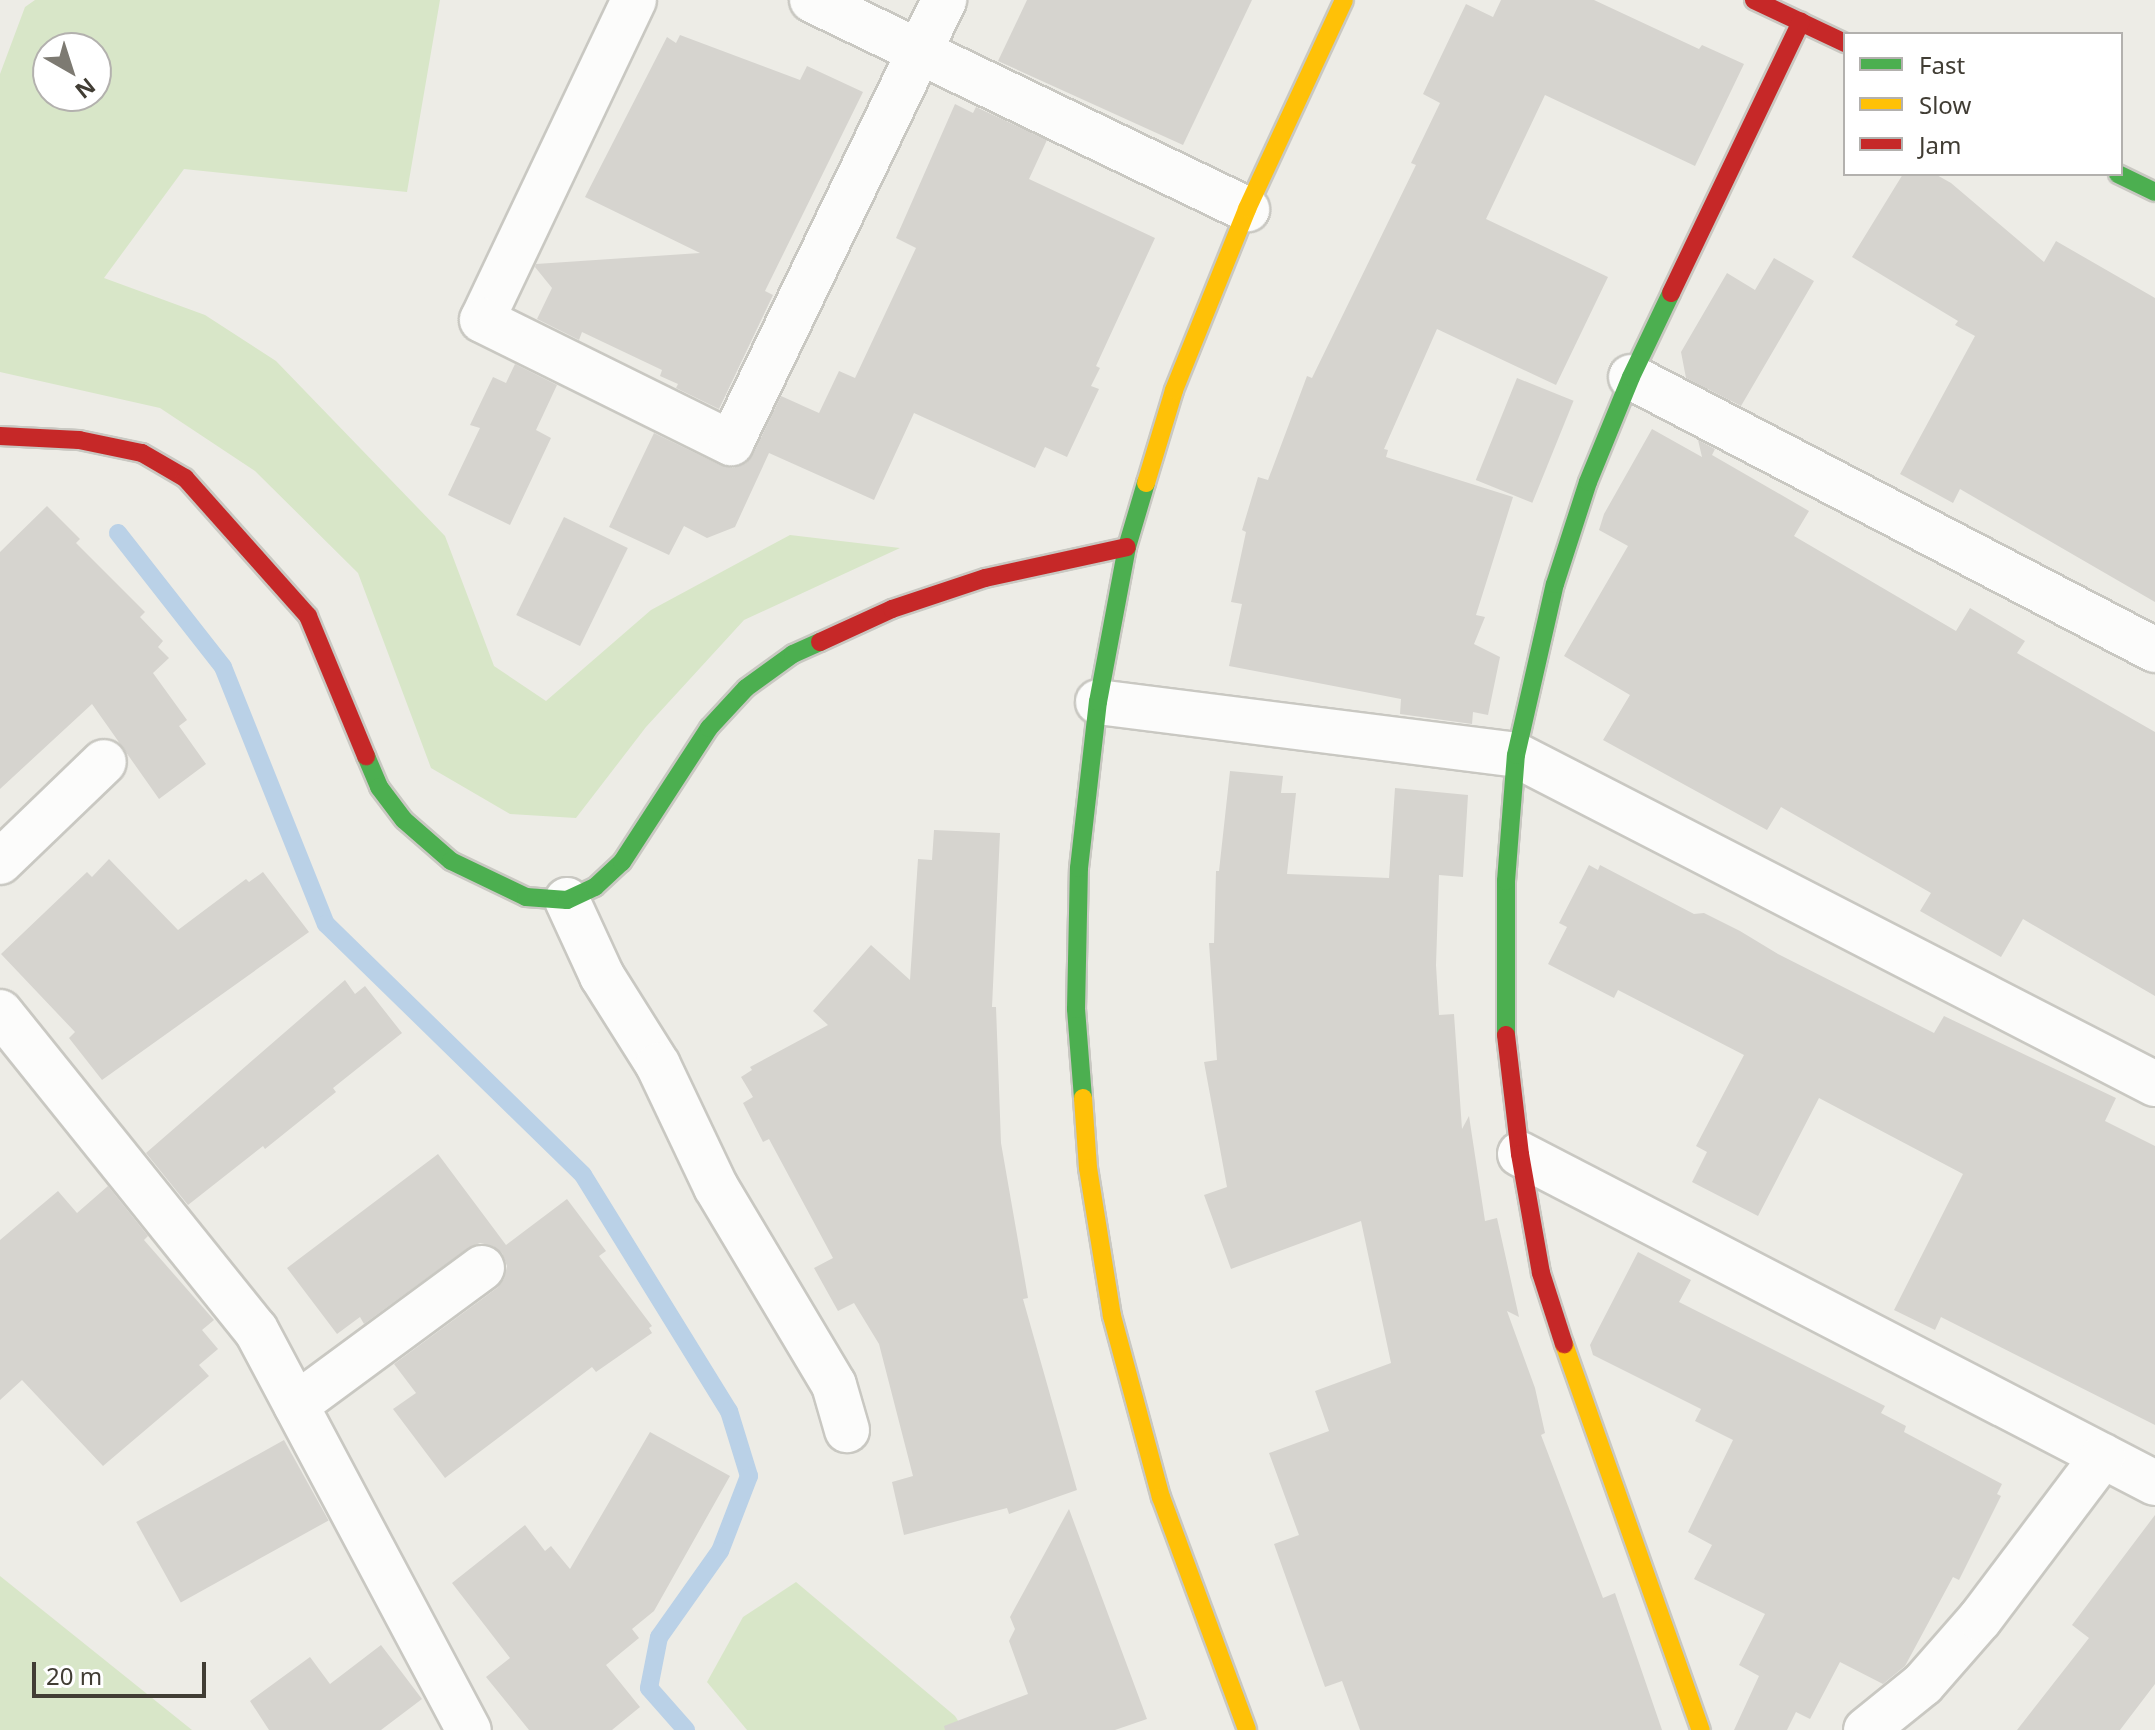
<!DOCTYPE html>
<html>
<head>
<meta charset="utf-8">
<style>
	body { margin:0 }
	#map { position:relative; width:2155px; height:1730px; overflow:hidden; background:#edece6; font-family:"Noto Sans",sans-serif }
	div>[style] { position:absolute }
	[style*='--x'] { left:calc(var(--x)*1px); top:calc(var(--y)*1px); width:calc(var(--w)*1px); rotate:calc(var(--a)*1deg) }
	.green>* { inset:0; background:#d8e6c8 }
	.stream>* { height:18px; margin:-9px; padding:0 9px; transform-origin:9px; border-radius:9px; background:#bad1e7 }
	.building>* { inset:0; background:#d6d4cf; transform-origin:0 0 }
	.roads { filter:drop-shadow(2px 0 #c9c8c2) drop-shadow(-2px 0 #c9c8c2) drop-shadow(0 2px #c9c8c2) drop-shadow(0 -2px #c9c8c2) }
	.street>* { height:44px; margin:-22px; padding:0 22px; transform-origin:22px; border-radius:22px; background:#fcfcfb }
	.fast>* { height:18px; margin:-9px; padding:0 9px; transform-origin:9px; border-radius:9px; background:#4caf50 }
	.slow>* { height:18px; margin:-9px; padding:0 9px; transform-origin:9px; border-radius:9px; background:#ffc107 }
	.jam>* { height:18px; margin:-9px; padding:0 9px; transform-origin:9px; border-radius:9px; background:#c62828 }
	span { translate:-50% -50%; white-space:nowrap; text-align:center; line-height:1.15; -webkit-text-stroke:8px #fff; paint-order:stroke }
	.legend { position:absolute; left:1843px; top:32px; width:280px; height:144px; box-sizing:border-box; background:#fff; border:2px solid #b3b1ae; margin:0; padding:10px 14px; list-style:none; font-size:24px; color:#413d34 }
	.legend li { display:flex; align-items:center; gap:16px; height:40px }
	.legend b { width:40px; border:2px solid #b3b1ae }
	.north { position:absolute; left:32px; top:32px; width:80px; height:80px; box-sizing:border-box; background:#fff; border:2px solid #b3b1ae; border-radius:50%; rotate:141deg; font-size:22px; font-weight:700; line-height:32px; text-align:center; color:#413d34 }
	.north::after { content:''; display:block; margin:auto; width:28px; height:36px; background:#7d7a72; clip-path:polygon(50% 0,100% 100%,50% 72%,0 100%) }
	.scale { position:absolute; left:32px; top:1662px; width:174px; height:36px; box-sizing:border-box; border:4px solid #413d34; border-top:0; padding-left:10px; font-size:24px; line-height:28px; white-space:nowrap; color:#413d34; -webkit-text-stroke:6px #fff; paint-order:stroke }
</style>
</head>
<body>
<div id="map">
	<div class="green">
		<i style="clip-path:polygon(evenodd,35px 0,440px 0,407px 192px,184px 169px,104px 278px,205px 315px,276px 361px,445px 536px,494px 666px,546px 701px,651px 610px,790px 535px,900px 548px,744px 620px,646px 727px,576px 818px,510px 814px,431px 768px,358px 573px,255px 471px,160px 408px,0 372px,0 74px,25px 7px,35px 0,48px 48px,96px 48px,96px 96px,48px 96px,48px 48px)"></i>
		<i style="clip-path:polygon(0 1576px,192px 1730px,0 1730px)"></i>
		<i style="clip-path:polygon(796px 1582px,955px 1716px,964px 1730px,747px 1730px,707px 1682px,743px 1617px)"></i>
	</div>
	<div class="stream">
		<i style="--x:118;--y:533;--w:170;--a:51.9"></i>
		<i style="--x:223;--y:667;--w:277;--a:68.2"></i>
		<i style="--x:326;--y:924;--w:359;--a:44.3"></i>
		<i style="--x:583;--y:1175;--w:278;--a:58.3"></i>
		<i style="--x:729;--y:1411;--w:68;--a:72.9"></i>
		<i style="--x:749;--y:1476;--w:80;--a:111.1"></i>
		<i style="--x:720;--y:1551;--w:105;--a:125.3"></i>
		<i style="--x:659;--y:1637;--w:52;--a:101.1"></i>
		<i style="--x:649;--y:1688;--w:56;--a:48.6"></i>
	</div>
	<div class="building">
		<i style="clip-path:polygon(1027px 0,1252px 0,1183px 145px,998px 61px)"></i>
		<i style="clip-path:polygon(1501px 0,1594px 0,1699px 49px,1702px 45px,1744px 64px,1695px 166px,1545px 95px,1486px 219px,1608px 277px,1556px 385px,1437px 329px,1384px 449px,1388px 450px,1386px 457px,1513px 497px,1476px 615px,1485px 617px,1474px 644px,1500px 657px,1488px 715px,1473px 712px,1472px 724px,1400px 714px,1401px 699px,1229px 666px,1242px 604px,1231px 602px,1246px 532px,1242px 530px,1258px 477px,1268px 480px,1307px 376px,1312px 378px,1416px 165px,1411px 163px,1440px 103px,1423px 94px,1466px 4px,1493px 17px)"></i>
		<i style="clip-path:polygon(680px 35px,800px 80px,807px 66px,863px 92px,765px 291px,773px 295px,719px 409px,676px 388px,678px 384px,660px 376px,662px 370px,582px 332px,579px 340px,537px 319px,552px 288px,535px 267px,536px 264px,700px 253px,585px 197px,667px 37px,676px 43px)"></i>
		<i style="clip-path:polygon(955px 104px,973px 113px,976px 107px,1047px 140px,1029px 179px,1155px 238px,1096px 366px,1100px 368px,1091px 386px,1099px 389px,1067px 457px,1045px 447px,1035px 468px,914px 413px,874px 500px,769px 453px,735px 527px,707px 538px,684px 526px,669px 555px,609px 527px,654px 433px,720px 465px,733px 468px,746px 463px,753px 454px,781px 396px,819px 413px,839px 371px,855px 378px,916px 248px,896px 238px)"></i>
		<i style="clip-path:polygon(1903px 174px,1935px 174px,1951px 183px,2044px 262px,2056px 241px,2155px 298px,2155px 602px,1960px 489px,1953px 503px,1900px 474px,1975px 336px,1955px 325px,1958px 321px,1852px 257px)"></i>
		<i style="clip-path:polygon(1774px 258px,1814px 281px,1741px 406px,1686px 378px,1681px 352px,1727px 273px,1755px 290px)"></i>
		<i style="clip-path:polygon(515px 364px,557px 385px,536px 430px,551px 438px,510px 525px,448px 495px,480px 428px,470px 425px,493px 377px,506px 383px)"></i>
		<i style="left:1517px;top:378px;width:61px;height:110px;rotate:22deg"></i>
		<i style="clip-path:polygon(1652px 429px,1702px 457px,1698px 440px,1715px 449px,1712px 455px,1809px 511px,1794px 536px,1956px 631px,1970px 608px,2025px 641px,2017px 653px,2155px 732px,2155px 996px,2023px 919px,2001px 957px,1920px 911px,1931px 893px,1781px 807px,1767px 830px,1603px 740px,1630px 695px,1564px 656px,1628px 546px,1599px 530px,1604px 514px)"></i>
		<i style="clip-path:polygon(47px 506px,80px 539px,76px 543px,145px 612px,140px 617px,163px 641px,158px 647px,169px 658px,153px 673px,187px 720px,179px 726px,206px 764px,159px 799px,92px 704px,0 789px,0 552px)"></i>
		<i style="left:564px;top:517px;width:71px;height:109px;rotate:26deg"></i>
		<i style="clip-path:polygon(1230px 771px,1283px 776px,1281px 793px,1296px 793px,1287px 874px,1389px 878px,1395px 788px,1468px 795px,1463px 877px,1439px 875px,1436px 965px,1439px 1015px,1454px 1014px,1462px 1129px,1469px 1116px,1485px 1221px,1497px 1218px,1519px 1317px,1507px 1311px,1535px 1388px,1545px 1433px,1541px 1435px,1603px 1598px,1615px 1593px,1662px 1730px,1360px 1730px,1342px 1681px,1325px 1687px,1274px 1544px,1299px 1535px,1269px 1453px,1329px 1431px,1315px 1391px,1391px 1363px,1361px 1221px,1231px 1269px,1204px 1195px,1227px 1187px,1204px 1062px,1217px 1060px,1209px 943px,1214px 943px,1216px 871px,1219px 871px)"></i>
		<i style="clip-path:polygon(934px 830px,1000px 833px,992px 1007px,996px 1007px,1001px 1143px,1028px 1298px,1023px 1299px,1077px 1490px,1009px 1514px,1007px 1508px,904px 1535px,892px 1482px,913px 1476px,879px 1344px,854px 1303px,838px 1311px,814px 1268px,833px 1258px,769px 1139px,763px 1142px,743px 1103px,753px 1097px,741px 1077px,752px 1070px,750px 1067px,828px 1025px,813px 1011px,871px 945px,910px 980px,918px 859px,932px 860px)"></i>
		<i style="clip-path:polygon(109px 859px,178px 930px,246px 879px,249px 882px,263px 872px,309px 932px,102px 1080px,69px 1038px,75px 1032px,1px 954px,87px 872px,92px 877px)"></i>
		<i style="clip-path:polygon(1589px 865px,1598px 870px,1600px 865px,1694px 914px,1704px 913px,1740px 931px,1778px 954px,1934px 1033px,1944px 1016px,2116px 1098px,2105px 1121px,2155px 1146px,2155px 1425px,1941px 1317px,1935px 1330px,1894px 1310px,1963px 1174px,1819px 1098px,1758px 1216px,1692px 1182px,1707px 1152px,1696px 1146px,1744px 1055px,1618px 990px,1614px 998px,1548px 964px,1567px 927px,1559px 923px)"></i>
		<i style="clip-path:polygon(345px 980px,355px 994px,365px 986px,402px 1033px,333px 1088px,336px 1092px,265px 1149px,263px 1146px,188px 1205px,146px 1153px)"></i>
		<i style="clip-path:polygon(438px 1154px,506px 1245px,567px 1199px,606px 1251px,599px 1256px,652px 1326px,649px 1328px,652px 1333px,596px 1372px,592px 1367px,445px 1478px,393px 1409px,416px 1393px,394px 1364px,497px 1288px,504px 1279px,507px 1266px,502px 1253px,493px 1246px,480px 1243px,468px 1248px,364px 1324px,360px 1317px,337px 1334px,287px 1268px)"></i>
		<i style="clip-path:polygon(108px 1186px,148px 1236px,144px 1240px,214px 1320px,202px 1330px,218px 1349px,199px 1365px,209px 1376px,103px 1466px,22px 1380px,0 1400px,0 1240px,58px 1191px,77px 1213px)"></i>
		<i style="clip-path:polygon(1638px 1252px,1691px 1280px,1679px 1302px,1885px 1406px,1881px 1413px,1906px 1426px,1904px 1432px,2002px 1484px,1997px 1494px,2001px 1496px,1959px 1580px,1953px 1577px,1905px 1666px,1883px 1684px,1840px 1662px,1810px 1719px,1796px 1712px,1787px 1730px,1734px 1730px,1759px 1676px,1739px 1665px,1765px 1614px,1694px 1579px,1712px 1545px,1688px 1532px,1733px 1440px,1695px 1421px,1701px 1409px,1593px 1355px,1590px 1345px)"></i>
		<i style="clip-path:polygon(650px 1432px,730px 1476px,654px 1611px,632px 1629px,639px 1638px,606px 1665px,640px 1707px,612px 1730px,529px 1730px,486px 1677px,510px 1658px,452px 1583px,525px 1525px,545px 1551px,551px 1546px,570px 1569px)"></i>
		<i style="left:284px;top:1440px;width:92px;height:169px;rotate:61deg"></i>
		<i style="clip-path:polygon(1069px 1509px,1147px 1719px,1115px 1730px,945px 1730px,944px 1726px,1028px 1694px,1009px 1641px,1015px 1629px,1010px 1617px)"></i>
		<i style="clip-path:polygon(2155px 1515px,2155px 1684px,2120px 1730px,2017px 1730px,2089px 1638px,2072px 1625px)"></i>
		<i style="clip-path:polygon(381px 1645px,422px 1699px,381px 1730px,269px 1730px,250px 1701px,310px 1657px,330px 1684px)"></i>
	</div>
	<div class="roads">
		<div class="street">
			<i style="--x:634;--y:0;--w:354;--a:115.4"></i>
			<i style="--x:482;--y:320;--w:278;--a:26.3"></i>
			<i style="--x:731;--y:443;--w:492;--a:-64.3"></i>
			<i style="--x:812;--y:0;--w:483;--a:25.7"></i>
			<i style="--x:1631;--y:377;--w:591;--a:27.52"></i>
			<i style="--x:1098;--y:702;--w:421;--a:7.2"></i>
			<i style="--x:1516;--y:755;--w:719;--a:27.24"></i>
			<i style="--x:0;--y:862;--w:144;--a:-43.9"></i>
			<i style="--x:567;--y:900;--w:84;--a:65.3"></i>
			<i style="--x:602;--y:976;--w:105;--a:57.8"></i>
			<i style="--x:658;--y:1065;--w:135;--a:64.6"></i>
			<i style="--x:716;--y:1187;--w:230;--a:59.2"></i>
			<i style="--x:834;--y:1385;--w:47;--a:73.9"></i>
			<i style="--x:0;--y:1012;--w:408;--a:51.2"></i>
			<i style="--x:256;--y:1330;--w:453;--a:62"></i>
			<i style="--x:1520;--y:1154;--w:715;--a:27.39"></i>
			<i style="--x:296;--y:1405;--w:231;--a:-36.4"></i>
			<i style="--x:1866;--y:1730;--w:73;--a:-38.9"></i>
			<i style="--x:1923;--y:1684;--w:86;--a:-48.8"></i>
			<i style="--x:1980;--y:1619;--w:204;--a:-53"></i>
		</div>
		<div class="fast">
			<i style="--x:2118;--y:174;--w:41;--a:25.9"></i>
			<i style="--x:366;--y:756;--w:34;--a:67"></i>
			<i style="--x:379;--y:787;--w:41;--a:52.9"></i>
			<i style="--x:404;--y:820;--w:62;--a:41.1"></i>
			<i style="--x:451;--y:861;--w:83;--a:25.6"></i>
			<i style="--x:526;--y:897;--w:41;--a:4.2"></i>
			<i style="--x:567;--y:900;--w:31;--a:-25"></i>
			<i style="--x:595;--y:887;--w:37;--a:-43"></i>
			<i style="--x:622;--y:862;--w:160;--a:-57"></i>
			<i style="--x:709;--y:728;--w:54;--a:-47.2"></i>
			<i style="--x:746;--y:688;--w:58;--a:-35.9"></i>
			<i style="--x:793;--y:654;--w:30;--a:-24"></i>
			<i style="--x:1506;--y:1035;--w:154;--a:-90"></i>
			<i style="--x:1506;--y:881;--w:126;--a:-85.5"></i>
			<i style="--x:1516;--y:755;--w:175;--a:-77.2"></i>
			<i style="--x:1555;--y:584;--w:107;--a:-72.1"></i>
			<i style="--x:1588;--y:482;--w:113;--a:-67.7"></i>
			<i style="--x:1631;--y:377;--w:93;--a:-64.5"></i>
			<i style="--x:1083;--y:1098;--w:89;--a:-94.5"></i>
			<i style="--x:1076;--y:1009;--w:141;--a:-88.8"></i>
			<i style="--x:1079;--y:868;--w:167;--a:-83.5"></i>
			<i style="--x:1098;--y:702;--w:158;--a:-79.4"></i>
			<i style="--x:1127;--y:547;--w:67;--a:-73.5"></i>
		</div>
		<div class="slow">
			<i style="--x:1146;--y:483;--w:97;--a:-73.2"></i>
			<i style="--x:1174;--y:390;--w:195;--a:-68"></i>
			<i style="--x:1247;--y:209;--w:230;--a:-65.1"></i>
			<i style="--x:1083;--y:1098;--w:70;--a:85.9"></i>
			<i style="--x:1088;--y:1168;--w:150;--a:80.8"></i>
			<i style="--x:1112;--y:1316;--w:188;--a:74.9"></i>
			<i style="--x:1161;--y:1497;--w:248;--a:69.7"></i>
			<i style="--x:1564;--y:1344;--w:410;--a:70.5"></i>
		</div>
		<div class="jam">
			<i style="--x:1754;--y:0;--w:101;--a:25.3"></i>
			<i style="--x:1671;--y:293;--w:301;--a:-64.4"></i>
			<i style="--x:0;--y:436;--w:79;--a:2.9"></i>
			<i style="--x:79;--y:440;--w:64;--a:11.7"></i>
			<i style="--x:142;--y:453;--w:50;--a:30.2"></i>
			<i style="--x:185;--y:478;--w:185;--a:48.3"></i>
			<i style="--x:308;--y:616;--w:152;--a:67.5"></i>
			<i style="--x:820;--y:642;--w:79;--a:-24.6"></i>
			<i style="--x:892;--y:609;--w:98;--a:-18.4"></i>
			<i style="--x:985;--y:578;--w:145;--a:-12.3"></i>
			<i style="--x:1506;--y:1035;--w:120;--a:83.3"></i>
			<i style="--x:1520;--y:1154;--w:121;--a:80"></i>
			<i style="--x:1541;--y:1273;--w:75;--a:72.1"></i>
		</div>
	</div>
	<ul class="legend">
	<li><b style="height:10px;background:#4caf50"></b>Fast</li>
	<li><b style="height:10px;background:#ffc107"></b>Slow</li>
	<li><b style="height:10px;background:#c62828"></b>Jam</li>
	</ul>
	<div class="north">N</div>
	<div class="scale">20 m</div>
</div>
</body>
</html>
